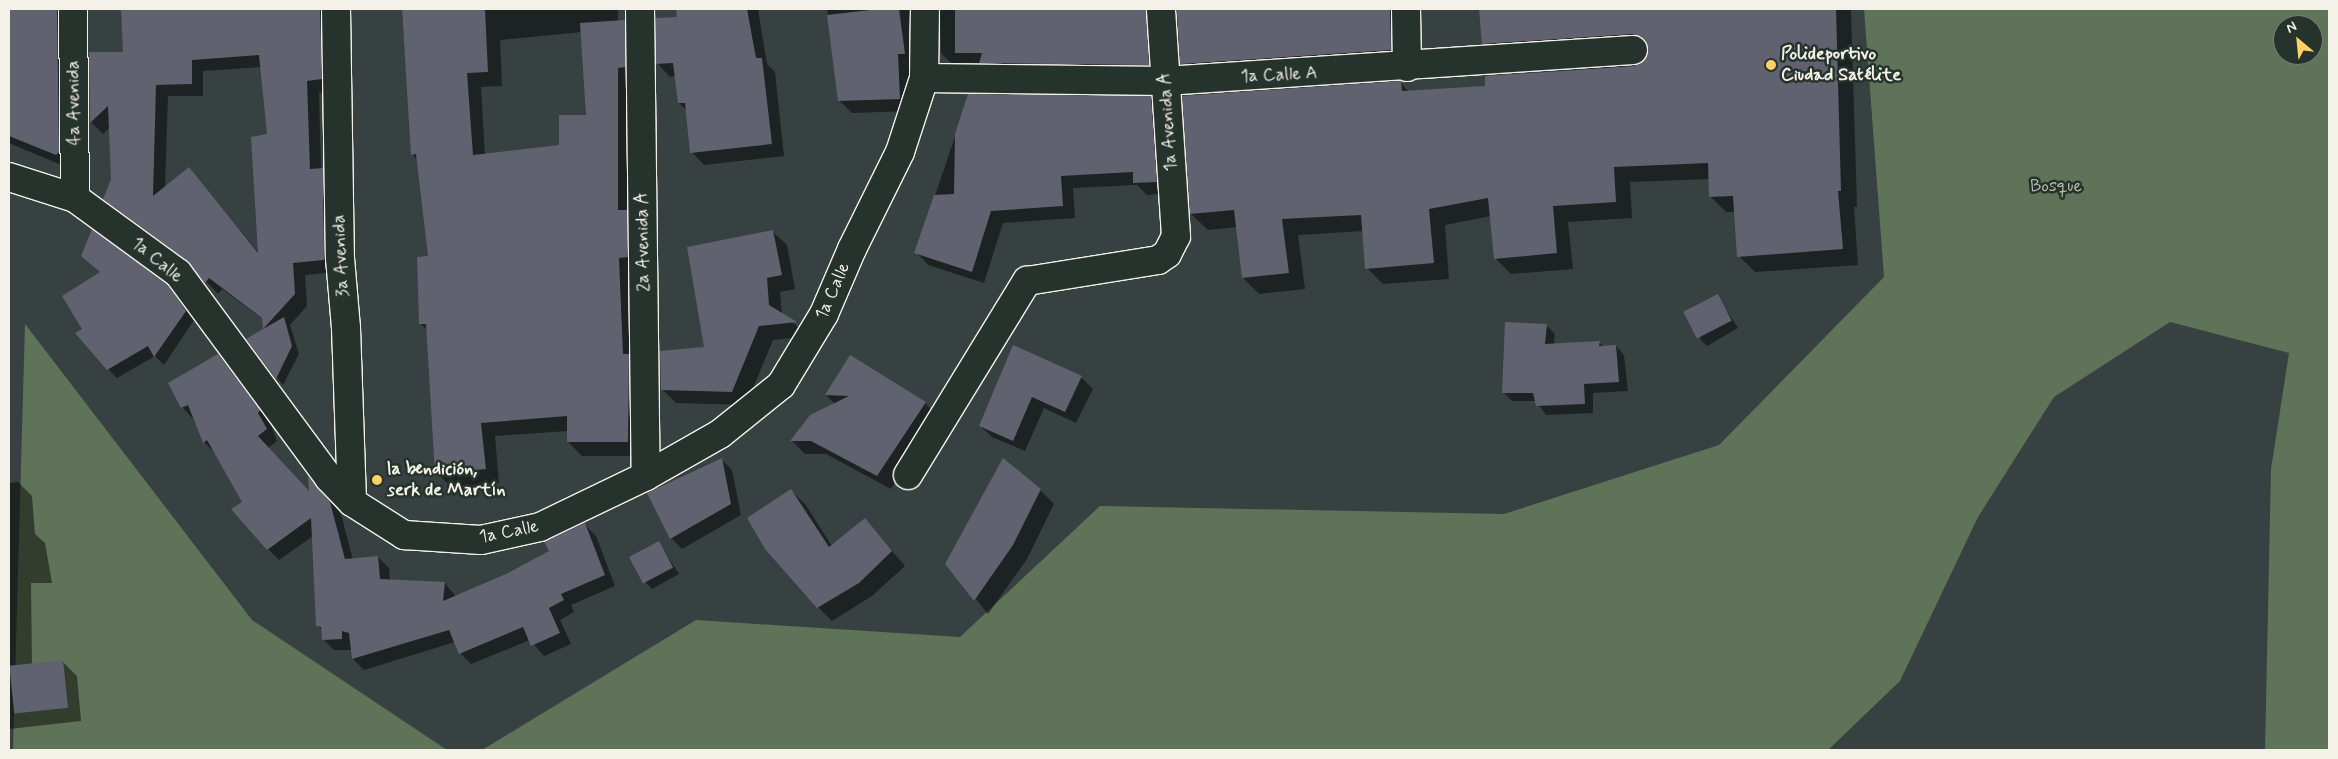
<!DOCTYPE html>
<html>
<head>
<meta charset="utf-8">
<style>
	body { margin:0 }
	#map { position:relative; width:2338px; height:759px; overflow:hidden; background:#384141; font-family:Mynerve,sans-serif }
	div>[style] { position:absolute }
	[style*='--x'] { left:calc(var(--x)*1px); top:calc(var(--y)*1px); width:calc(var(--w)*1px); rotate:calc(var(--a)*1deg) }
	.green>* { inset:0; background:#5e7357 }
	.shadow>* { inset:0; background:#0007 }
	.building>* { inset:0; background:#61626f; transform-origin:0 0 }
	.roads { filter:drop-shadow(1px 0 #f4f1e8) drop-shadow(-1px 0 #f4f1e8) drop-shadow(0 1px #f4f1e8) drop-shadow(0 -1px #f4f1e8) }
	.minor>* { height:28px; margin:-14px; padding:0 14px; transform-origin:14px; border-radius:14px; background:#26332d }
	.dots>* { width:14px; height:14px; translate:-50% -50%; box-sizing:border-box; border:2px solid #26332d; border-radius:50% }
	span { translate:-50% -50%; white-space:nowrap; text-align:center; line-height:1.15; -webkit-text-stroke:5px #26332d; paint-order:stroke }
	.poi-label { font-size:18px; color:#f4f1e8; font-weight:700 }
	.left { translate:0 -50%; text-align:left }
	.street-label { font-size:18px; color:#f4f1e8 }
	.park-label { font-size:18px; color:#b8bfae }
	.frame { position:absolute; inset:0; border:10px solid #f4f1e8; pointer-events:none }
	.north { position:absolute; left:2273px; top:15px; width:50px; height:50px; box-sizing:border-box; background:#26332d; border:1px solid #787f78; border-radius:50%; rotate:332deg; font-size:14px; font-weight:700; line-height:20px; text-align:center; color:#f4f1e8 }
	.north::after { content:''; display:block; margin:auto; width:18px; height:22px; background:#ffd166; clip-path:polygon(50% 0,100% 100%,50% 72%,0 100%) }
</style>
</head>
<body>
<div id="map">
	<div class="green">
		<i style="clip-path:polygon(evenodd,1864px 9px,2329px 9px,2329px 750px,2265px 750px,2271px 469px,2289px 353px,2170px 322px,2054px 397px,1978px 517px,1900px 681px,1828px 750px,482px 750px,696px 620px,960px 637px,1100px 506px,1504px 514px,1719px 445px,1884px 277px,1864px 9px,2283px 25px,2313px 25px,2313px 55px,2283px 55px,2283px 25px)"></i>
		<i style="clip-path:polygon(25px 324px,252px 620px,447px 750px,13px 750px)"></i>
	</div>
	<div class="shadow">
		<i style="clip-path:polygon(9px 9px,74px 9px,71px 169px,9px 143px)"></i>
		<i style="clip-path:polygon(evenodd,122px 9px,338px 9px,333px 91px,319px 93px,321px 170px,335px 182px,336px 272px,305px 275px,307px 306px,290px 325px,299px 354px,283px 385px,248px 339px,265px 329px,264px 320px,222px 289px,218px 294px,194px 268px,105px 199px,113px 180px,110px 127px,103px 134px,91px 122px,90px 53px,125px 53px,122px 9px,262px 67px,268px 135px,259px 253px,189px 169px,165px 188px,168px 96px,203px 96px,203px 71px,262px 67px)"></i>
		<i style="clip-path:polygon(evenodd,402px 9px,618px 9px,618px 22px,624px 21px,638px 35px,642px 456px,582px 456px,568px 442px,568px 431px,495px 436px,499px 483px,451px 487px,437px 473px,428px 331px,421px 324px,429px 257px,418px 161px,412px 154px,402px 9px,582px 32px,587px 117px,560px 146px,485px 155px,481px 87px,502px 86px,500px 40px,582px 32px)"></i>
		<i style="clip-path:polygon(678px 9px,758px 9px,767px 64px,775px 72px,784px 156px,704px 165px,692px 152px,687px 111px,679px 103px,675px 76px,670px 77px,658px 64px,657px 19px,678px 18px)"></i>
		<i style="clip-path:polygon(827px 9px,930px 9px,921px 66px,910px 66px,912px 111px,852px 113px,839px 100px)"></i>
		<i style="clip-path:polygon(940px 9px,1166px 9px,1161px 78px,954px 66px,941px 53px)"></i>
		<i style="clip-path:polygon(1178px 9px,1410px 9px,1404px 63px,1195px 77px,1182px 64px)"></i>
		<i style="clip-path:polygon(1480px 9px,1851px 9px,1857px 207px,1854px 207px,1858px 265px,1755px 272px,1739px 256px,1735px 212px,1726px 212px,1710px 196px,1710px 179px,1630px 182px,1632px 218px,1568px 222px,1573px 269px,1511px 274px,1495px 258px,1491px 216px,1445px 225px,1449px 279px,1383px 284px,1367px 268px,1364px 231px,1298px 235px,1305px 289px,1259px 294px,1243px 278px,1237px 227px,1208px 230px,1191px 214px,1400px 82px,1409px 92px,1487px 87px,1486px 77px,1643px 64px,1649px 50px,1499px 60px,1483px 44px)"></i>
		<i style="clip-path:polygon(969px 95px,1151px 98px,1163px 110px,1168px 193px,1147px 195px,1137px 185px,1073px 188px,1075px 218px,1003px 223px,984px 283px,928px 265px,916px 252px)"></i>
		<i style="clip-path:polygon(773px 232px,787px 245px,795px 289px,780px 292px,782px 314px,809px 336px,773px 340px,746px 405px,676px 403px,662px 389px,705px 348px)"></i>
		<i style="clip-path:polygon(166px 285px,194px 320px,164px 365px,155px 356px,117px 378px,108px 369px)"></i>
		<i style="clip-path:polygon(1717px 296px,1738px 328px,1707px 346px,1700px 339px)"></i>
		<i style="clip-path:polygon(1546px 325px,1555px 334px,1554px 344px,1599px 342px,1604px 347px,1616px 346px,1624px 355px,1628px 391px,1593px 393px,1593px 413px,1546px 415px,1536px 401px,1512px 401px,1503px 392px)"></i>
		<i style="clip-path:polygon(1014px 346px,1081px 377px,1093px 389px,1076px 423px,1044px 408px,1025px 451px,992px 437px,980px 426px)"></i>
		<i style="clip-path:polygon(218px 356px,270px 422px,277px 441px,268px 448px,310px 494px,309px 479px,341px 514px,353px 560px,378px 557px,389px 568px,390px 580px,445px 583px,456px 597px,507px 575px,550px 551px,585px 525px,596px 536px,615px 586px,571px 605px,574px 612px,560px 620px,571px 644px,544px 656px,530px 640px,471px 664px,460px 653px,455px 642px,364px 670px,353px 659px,352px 650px,334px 650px,323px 639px,322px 630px,317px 625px,313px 536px,279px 560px,268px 549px,215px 453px,204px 442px,193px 419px,182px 407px,169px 383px)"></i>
		<i style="clip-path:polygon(850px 357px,925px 403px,939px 417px,891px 489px,826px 454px,805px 454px,792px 441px,811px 416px,835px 404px,826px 395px)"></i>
		<i style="clip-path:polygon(722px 460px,732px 470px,741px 515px,682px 549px,671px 538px)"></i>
		<i style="clip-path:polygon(18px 482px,32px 496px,35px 534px,45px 543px,52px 583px,31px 583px,32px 665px,63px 662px,77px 676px,81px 721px,9px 729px,9px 483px)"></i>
		<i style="clip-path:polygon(1040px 490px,1054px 504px,1027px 559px,988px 614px,947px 564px)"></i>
		<i style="clip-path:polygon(791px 491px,805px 504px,832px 546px,865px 520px,905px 566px,872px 596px,832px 621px,818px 607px)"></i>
		<i style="clip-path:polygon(659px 543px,679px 574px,652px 589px,645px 582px)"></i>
	</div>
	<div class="building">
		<i style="clip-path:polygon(9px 9px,57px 9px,59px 152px,56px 155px,9px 136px)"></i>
		<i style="clip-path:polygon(evenodd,121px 9px,320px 9px,322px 79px,307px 81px,310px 169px,323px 168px,324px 260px,293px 263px,295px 294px,263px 329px,262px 318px,209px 278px,205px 283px,187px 261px,103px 199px,111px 179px,108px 106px,90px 123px,89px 52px,123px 52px,121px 9px,259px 55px,267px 134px,251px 137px,258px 253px,189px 167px,153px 196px,156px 85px,192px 84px,192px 60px,259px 55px)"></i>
		<i style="clip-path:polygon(402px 9px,485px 9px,488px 72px,467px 73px,473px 155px,559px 145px,559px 115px,586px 115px,580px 23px,625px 20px,625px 67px,618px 68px,618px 210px,627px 210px,628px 257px,619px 258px,623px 354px,629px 354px,628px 442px,567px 442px,567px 416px,481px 423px,486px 469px,435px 474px,426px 324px,419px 324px,417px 257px,428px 256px,416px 154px,411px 155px)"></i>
		<i style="clip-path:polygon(676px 9px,747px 9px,756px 58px,762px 58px,772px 144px,690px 153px,685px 103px,678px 103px,673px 63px,656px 64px,656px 18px,677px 17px)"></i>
		<i style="clip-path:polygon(879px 9px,899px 9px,905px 54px,898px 54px,900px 99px,838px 101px,827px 15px)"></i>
		<i style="clip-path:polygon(955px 9px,1146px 9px,1149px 65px,979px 63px,982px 53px,955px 53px)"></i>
		<i style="clip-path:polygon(1177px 9px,1390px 9px,1391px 50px,1180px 64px)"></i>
		<i style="clip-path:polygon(1479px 9px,1836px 9px,1841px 191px,1838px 191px,1843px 249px,1737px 257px,1733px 196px,1709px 197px,1708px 163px,1614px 167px,1616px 202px,1553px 206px,1557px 253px,1494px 259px,1488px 198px,1429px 209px,1434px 263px,1365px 269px,1361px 215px,1282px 219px,1289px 273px,1242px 278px,1234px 210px,1190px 214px,1182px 96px,1401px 81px,1402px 91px,1485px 86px,1485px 76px,1634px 66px,1647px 56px,1646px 41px,1632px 34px,1482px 44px)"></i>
		<i style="clip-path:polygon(968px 94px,1151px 96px,1157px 182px,1133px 183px,1133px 172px,1061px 176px,1063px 206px,991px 211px,972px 272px,914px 253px,934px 195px,954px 194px,955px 134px)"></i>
		<i style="clip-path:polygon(92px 229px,167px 284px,186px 311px,154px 357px,148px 346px,107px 370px,75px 333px,82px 329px,62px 296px,100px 272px,81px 256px)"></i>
		<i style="clip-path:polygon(773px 230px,782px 275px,767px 278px,769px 305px,797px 322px,759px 326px,732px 392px,661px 390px,660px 351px,704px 347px,687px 247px)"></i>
		<i style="left:1718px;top:294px;width:30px;height:39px;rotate:63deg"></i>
		<i style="clip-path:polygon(284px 317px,292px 346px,276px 379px,246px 339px)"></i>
		<i style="clip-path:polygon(1505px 322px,1547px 324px,1545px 344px,1600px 341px,1599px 346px,1616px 345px,1619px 382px,1584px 384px,1585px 404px,1536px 406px,1533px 393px,1502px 393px)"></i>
		<i style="clip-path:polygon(1013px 345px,1082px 376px,1065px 412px,1032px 397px,1013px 441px,979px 426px)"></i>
		<i style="clip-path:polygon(218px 354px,260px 410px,258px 413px,267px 429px,258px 436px,309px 491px,308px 476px,330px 502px,345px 559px,378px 556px,380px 579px,445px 582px,443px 601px,506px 574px,549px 551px,544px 542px,585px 523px,605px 575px,561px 594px,564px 600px,549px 608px,560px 633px,531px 646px,523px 627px,459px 654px,449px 630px,352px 659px,349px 633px,342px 631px,342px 639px,322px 640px,321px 627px,316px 626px,311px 518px,267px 550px,231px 509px,242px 502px,207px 440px,203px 443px,188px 405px,181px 408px,168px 383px)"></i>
		<i style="clip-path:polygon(850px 355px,926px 402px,877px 476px,811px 441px,790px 441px,810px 415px,849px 396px,825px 395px)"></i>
		<i style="clip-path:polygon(722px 458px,731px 504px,670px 539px,647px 493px)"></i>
		<i style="clip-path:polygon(1003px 458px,1041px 489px,1013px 545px,974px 601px,945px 564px)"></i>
		<i style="clip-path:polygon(791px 489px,829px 547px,865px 518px,892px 551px,859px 583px,817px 608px,765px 549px,747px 518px)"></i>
		<i style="left:659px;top:541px;width:30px;height:34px;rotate:62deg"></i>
		<i style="left:63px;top:660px;width:48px;height:54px;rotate:84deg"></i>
	</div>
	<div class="roads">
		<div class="minor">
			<i style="--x:73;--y:9;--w:189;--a:89.4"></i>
			<i style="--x:336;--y:9;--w:249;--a:89.1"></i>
			<i style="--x:340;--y:258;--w:70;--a:85.1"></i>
			<i style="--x:346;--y:328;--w:174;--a:88"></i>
			<i style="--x:640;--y:9;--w:467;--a:89.3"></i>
			<i style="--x:1406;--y:9;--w:58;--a:89"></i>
			<i style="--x:924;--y:78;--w:241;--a:0.7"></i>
			<i style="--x:1165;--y:81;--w:469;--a:-3.8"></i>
			<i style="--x:9;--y:177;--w:69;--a:17.7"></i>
			<i style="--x:75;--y:198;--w:127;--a:36.1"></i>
			<i style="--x:178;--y:273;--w:255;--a:53.6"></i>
			<i style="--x:329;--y:478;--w:33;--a:46"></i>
			<i style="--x:352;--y:502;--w:62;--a:32.4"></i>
			<i style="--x:404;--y:535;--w:77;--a:3.7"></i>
			<i style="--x:481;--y:540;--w:60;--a:-12.4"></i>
			<i style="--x:540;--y:527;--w:118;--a:-25.7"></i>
			<i style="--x:646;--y:476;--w:85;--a:-29.6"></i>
			<i style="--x:720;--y:434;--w:78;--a:-38.8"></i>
			<i style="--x:781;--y:385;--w:83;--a:-58.8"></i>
			<i style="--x:824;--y:314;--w:71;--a:-66.7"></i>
			<i style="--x:852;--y:249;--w:108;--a:-63.7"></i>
			<i style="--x:900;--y:152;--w:78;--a:-72"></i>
			<i style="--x:924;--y:78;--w:69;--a:-89.2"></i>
			<i style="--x:908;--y:475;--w:228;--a:-58.5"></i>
			<i style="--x:1027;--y:281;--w:133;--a:-9.1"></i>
			<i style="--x:1158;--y:260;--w:11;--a:-34"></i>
			<i style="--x:1167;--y:254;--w:20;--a:-63"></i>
			<i style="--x:1176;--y:236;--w:227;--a:-93.8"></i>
		</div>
	</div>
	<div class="dots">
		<i style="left:1771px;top:65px;background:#ffd166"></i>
		<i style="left:377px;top:480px;background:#ffd166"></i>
	</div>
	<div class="poi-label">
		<span class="left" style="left:1781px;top:65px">Polideportivo<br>Ciudad Satélite</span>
		<span class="left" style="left:387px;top:480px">la bendición,<br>serk de Martín</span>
	</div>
	<div class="street-label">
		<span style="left:1279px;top:75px;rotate:-3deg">1a Calle A</span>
		<span style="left:74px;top:103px;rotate:-91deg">4a Avenida</span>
		<span style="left:1168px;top:122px;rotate:-94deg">1a Avenida A</span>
		<span style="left:643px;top:242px;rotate:-91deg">2a Avenida A</span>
		<span style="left:341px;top:256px;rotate:-93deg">3a Avenida</span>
		<span style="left:157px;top:260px;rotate:39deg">1a Calle</span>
		<span style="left:833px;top:291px;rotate:-66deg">1a Calle</span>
		<span style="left:509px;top:532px;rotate:-11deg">1a Calle</span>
	</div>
	<div class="park-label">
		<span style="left:2056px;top:186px">Bosque</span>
	</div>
	<div class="frame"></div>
	<div class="north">N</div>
</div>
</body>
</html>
